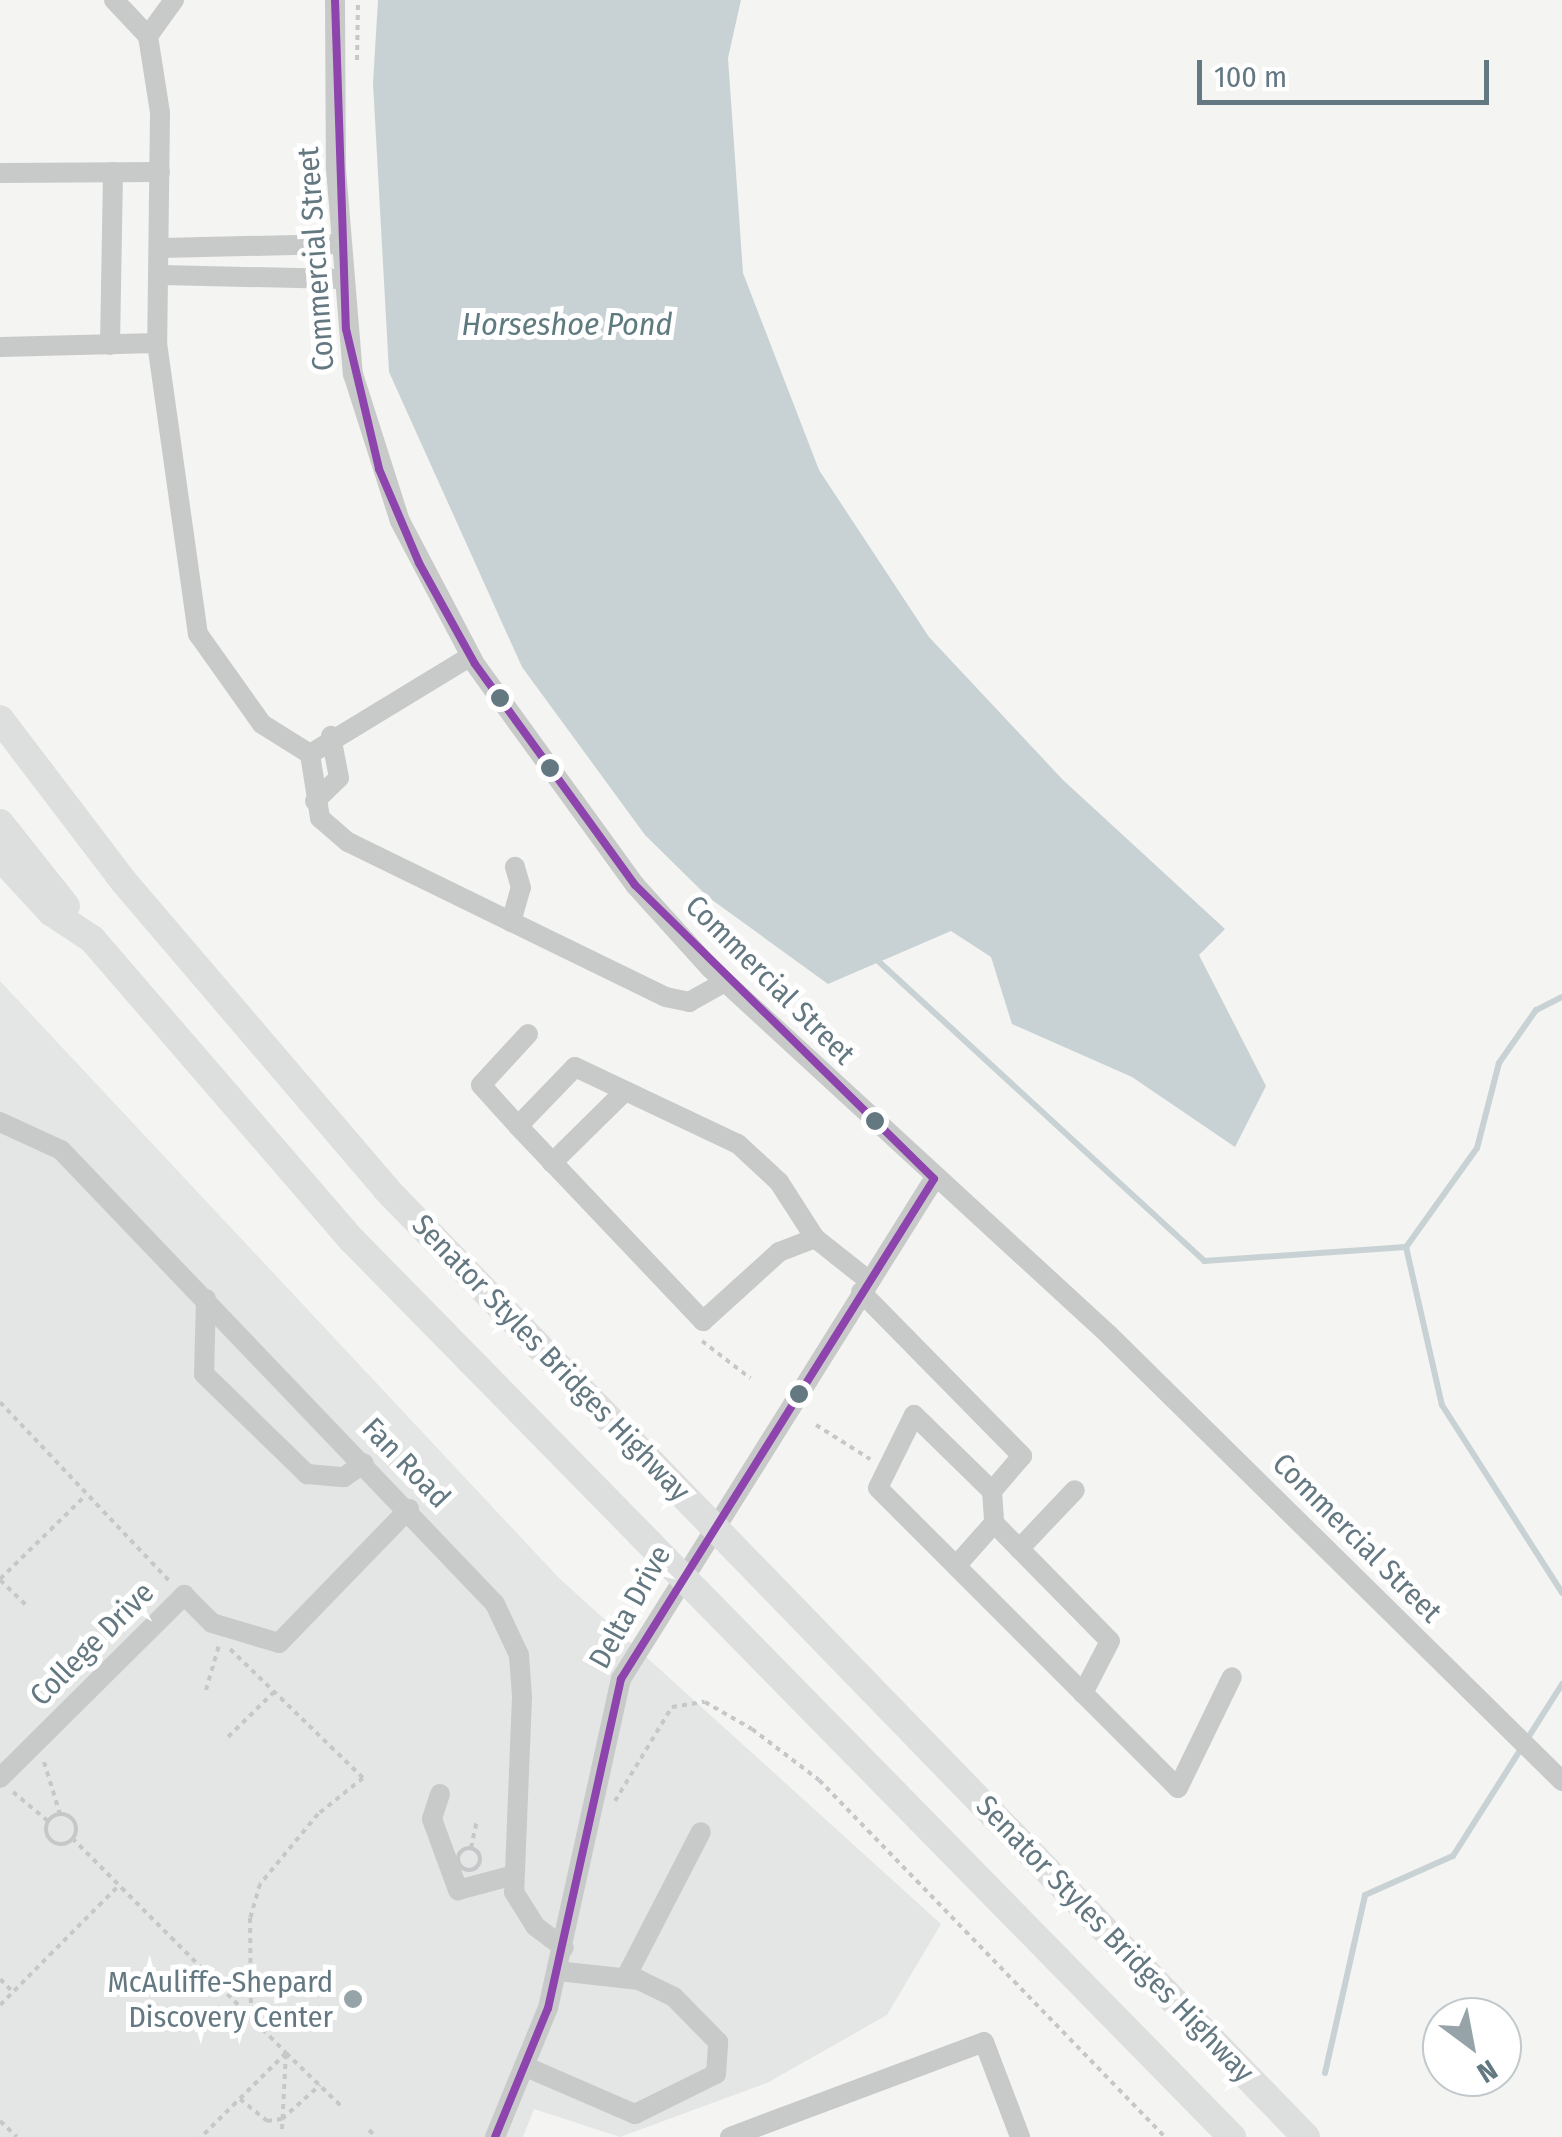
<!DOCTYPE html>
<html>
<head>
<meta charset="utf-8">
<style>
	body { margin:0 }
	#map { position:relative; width:1562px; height:2137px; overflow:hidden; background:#f4f4f2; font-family:"Fira Sans Condensed",sans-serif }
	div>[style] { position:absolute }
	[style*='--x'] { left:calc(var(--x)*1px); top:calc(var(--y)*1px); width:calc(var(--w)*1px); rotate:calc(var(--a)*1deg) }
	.built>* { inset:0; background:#e4e5e5 }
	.water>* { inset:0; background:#c8d2d4 }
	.stream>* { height:6px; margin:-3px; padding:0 3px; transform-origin:3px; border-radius:3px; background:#c8d2d4 }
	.path>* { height:4px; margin-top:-2px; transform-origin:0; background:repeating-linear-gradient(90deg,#c6c7c8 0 5px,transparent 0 10px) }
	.path>.ring { margin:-2px; padding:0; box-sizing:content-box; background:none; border:4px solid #c6c7c8; border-radius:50% }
	.minor>* { height:20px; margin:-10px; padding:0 10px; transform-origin:10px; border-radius:10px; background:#c8caca }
	.highway>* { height:28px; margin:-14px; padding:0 14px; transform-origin:14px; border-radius:14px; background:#dddede }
	.bus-1>* { height:8px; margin:-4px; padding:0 4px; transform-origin:4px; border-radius:4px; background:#8e44ad }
	.dots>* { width:28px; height:28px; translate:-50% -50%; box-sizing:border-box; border:5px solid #fff; border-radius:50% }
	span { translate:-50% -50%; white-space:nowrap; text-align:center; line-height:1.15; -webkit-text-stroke:10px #fff; paint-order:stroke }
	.street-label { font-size:30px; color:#647882 }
	.poi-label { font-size:30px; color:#647882 }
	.right { translate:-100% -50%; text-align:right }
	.water-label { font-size:32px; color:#5f7b7f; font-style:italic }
	.north { position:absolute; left:1422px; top:1997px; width:100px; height:100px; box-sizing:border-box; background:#fff; border:2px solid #c1c9cd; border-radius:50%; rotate:148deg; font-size:28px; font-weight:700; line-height:40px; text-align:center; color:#647882 }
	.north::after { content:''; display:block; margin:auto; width:35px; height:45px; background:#96a3a9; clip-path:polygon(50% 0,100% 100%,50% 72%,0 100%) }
	.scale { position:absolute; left:1197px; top:60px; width:292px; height:45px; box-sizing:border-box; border:5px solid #647882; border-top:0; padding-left:12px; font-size:30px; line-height:35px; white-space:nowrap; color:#647882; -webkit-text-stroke:8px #fff; paint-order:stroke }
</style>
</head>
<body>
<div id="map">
	<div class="built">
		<i style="clip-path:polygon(0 981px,559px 1578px,941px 1924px,887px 2015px,767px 2083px,620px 2137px,534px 2109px,523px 2137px,0 2137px)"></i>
	</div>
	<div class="water">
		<i style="clip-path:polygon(378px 0,741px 0,728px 58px,743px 273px,819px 470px,929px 637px,1063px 780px,1225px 929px,1199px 955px,1266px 1086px,1235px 1147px,1132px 1077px,1012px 1024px,991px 957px,951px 931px,828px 984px,708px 897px,645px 835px,522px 667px,389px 372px,373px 83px)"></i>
	</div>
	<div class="stream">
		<i style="--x:876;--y:959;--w:446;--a:42.6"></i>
		<i style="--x:1204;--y:1261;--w:202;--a:-4"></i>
		<i style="--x:1562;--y:997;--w:29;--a:153"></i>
		<i style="--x:1536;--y:1010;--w:65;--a:124.9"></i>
		<i style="--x:1499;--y:1063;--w:88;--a:104.5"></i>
		<i style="--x:1477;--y:1148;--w:122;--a:125.6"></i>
		<i style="--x:1406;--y:1247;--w:162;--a:77.2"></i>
		<i style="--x:1442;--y:1405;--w:223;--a:57.4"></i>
		<i style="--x:1325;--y:2073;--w:182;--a:-77.3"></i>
		<i style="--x:1365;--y:1895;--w:96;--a:-23.9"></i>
		<i style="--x:1453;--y:1856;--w:204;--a:-57.6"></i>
	</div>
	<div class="path">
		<i style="--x:357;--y:60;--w:60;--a:-89"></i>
		<i style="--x:702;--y:1341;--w:61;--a:37.6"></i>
		<i style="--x:0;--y:1402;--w:248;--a:46.6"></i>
		<i style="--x:816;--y:1425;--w:64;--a:32.2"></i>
		<i style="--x:0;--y:1579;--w:120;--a:-44.3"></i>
		<i style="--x:0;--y:1580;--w:36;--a:44"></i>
		<i style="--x:230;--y:1649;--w:185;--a:44.1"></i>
		<i style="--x:363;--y:1778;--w:58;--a:141.3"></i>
		<i style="--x:318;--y:1814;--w:91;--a:129.6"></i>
		<i style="--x:260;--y:1884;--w:35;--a:106"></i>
		<i style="--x:250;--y:1918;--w:101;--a:89.4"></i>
		<i style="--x:206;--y:1690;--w:47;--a:-73.9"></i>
		<i style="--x:228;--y:1737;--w:64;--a:-44.4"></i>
		<i style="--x:44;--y:1762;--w:54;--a:72.9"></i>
		<i style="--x:13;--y:1792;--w:45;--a:39.6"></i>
		<i style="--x:615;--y:1801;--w:110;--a:-58.8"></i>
		<i style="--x:672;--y:1707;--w:33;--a:-9"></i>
		<i style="--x:705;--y:1702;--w:54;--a:29.9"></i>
		<i style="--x:752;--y:1729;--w:84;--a:37.3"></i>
		<i style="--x:819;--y:1780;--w:497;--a:45.9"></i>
		<i class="ring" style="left:46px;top:1814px;width:26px;height:26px"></i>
		<i style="--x:72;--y:1838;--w:303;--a:45.1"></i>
		<i style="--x:286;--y:2053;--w:120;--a:135.3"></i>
		<i style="--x:471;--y:1848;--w:29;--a:-78"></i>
		<i class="ring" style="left:458px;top:1848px;width:18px;height:18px"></i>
		<i style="--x:0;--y:1979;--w:18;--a:45"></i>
		<i style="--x:0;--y:2005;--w:168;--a:-45.2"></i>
		<i style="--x:286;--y:2053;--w:76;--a:43.9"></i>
		<i style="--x:240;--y:2099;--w:35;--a:39"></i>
		<i style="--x:267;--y:2121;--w:15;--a:-8"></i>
		<i style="--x:282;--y:2119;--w:51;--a:-41.8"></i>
		<i style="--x:0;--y:2121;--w:23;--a:43"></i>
		<i style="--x:282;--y:2129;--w:76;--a:-87"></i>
		<i style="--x:369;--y:2130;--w:10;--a:45"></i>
	</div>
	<div class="minor">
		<i style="--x:114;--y:0;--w:50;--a:46.6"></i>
		<i style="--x:174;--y:0;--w:44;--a:125.8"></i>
		<i style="--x:148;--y:36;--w:78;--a:81.1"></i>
		<i style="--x:160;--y:113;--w:230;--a:90.7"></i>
		<i style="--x:157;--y:343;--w:294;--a:82"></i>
		<i style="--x:198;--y:634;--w:110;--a:54.6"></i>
		<i style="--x:262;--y:724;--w:57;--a:32"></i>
		<i style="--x:310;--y:754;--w:65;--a:81.1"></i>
		<i style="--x:320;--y:818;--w:37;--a:41"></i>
		<i style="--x:348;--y:842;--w:354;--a:26"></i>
		<i style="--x:666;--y:997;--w:24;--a:12"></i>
		<i style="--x:689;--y:1002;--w:41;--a:-29.1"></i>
		<i style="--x:335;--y:0;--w:169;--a:89.7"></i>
		<i style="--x:336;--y:169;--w:206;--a:85.3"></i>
		<i style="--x:353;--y:374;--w:154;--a:72.3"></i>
		<i style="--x:400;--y:521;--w:161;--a:62.3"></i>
		<i style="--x:475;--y:664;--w:273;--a:54.1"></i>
		<i style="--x:635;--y:885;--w:113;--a:47.9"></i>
		<i style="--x:711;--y:969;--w:541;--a:42.6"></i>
		<i style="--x:1109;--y:1335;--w:636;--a:44.55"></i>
		<i style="--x:0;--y:173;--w:160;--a:-0.4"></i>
		<i style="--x:161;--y:248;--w:179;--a:-1.3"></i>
		<i style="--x:162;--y:275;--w:179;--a:1.3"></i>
		<i style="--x:110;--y:345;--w:173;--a:-89"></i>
		<i style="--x:0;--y:347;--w:157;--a:-1.5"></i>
		<i style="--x:310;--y:754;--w:188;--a:-31.3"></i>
		<i style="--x:315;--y:801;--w:33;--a:-44"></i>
		<i style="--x:339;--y:778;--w:43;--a:-100.8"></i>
		<i style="--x:511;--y:922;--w:35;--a:-74"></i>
		<i style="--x:521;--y:888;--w:22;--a:-106"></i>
		<i style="--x:528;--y:1034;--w:69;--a:132.7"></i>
		<i style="--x:481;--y:1085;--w:55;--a:47.9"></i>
		<i style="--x:518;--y:1126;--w:82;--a:-46"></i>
		<i style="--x:575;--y:1067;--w:180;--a:25.3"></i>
		<i style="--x:738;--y:1144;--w:56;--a:42.8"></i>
		<i style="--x:779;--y:1182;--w:67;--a:57.3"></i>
		<i style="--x:815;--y:1238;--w:68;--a:38.4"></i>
		<i style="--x:0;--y:1122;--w:67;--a:24.7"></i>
		<i style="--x:61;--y:1150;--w:628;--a:46.29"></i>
		<i style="--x:495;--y:1604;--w:56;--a:64.8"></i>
		<i style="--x:519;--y:1655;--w:42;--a:85.9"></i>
		<i style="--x:522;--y:1697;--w:195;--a:92.3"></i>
		<i style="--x:514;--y:1892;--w:40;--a:58"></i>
		<i style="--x:535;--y:1926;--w:36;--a:37"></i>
		<i style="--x:518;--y:1126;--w:269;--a:46.5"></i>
		<i style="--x:703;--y:1321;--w:103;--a:-42.2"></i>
		<i style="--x:779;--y:1252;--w:39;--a:-21"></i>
		<i style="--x:552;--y:1163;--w:101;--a:-44.6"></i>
		<i style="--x:861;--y:1292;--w:230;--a:45.5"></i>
		<i style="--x:1022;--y:1456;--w:46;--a:130.6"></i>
		<i style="--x:992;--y:1491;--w:109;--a:-135.7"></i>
		<i style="--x:914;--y:1415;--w:81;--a:116.3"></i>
		<i style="--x:878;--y:1488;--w:424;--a:45"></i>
		<i style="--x:1178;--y:1788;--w:123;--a:-64.1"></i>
		<i style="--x:206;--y:1299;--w:75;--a:91.5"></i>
		<i style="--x:204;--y:1374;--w:144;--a:44.2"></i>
		<i style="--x:307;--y:1474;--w:37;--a:5"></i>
		<i style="--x:344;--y:1477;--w:24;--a:-35"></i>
		<i style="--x:992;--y:1491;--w:32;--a:86"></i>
		<i style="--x:994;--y:1523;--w:165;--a:45.5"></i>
		<i style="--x:1110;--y:1641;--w:59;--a:117.4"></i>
		<i style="--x:1019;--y:1549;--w:81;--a:-46.5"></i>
		<i style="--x:956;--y:1566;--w:57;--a:-48.5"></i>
		<i style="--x:0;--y:1778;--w:260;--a:-44.8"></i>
		<i style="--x:184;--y:1595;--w:40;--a:45"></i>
		<i style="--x:212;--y:1623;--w:70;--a:16.6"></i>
		<i style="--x:279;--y:1643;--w:187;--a:-45.9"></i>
		<i style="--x:440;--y:1794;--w:26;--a:108"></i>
		<i style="--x:432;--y:1819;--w:76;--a:69.9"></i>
		<i style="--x:458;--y:1890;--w:58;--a:-15"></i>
		<i style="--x:626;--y:1977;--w:163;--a:-62.7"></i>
		<i style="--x:524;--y:2066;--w:121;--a:23.4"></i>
		<i style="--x:635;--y:2114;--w:90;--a:-26.3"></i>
		<i style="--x:716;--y:2074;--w:32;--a:-86"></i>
		<i style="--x:718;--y:2042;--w:63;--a:-134.4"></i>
		<i style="--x:674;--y:1997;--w:39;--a:-154"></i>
		<i style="--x:639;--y:1980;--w:81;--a:-173.7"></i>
		<i style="--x:495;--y:2137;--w:139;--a:-67.7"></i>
		<i style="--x:548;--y:2008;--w:337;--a:-77.5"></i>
		<i style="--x:621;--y:1679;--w:590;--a:-57.95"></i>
		<i style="--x:730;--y:2137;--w:271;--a:-20.5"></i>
		<i style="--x:984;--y:2042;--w:102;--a:69.2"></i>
	</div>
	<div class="highway">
		<i style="--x:0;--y:719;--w:206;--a:52.7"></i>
		<i style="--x:125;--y:883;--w:402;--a:49.5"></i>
		<i style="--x:386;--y:1189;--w:1321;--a:45.86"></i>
		<i style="--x:0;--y:823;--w:106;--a:51.5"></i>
		<i style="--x:0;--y:857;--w:75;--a:47.2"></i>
		<i style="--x:51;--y:912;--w:49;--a:33.4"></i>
		<i style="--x:92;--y:939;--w:398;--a:49.2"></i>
		<i style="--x:352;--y:1240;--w:1257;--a:45.55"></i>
	</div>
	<div class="bus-1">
		<i style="--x:335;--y:0;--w:329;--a:88.1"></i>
		<i style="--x:346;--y:329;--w:144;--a:76.7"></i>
		<i style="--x:379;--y:469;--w:102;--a:66.9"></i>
		<i style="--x:419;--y:563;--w:115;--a:61"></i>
		<i style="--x:475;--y:664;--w:273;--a:54.1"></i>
		<i style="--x:635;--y:885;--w:419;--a:44.5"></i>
		<i style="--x:934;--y:1179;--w:590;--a:122.05"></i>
		<i style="--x:621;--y:1679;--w:337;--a:102.5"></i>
		<i style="--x:548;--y:2008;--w:139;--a:112.3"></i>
	</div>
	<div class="dots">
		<i style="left:500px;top:698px;background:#647882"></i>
		<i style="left:550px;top:768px;background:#647882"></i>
		<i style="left:875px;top:1121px;background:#647882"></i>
		<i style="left:799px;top:1394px;background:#647882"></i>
		<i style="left:353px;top:1999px;background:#96a3a9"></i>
	</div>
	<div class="street-label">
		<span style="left:316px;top:259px;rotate:-94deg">Commercial Street</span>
		<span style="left:770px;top:980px;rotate:45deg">Commercial Street</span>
		<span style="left:551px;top:1358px;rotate:46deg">Senator Styles Bridges Highway</span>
		<span style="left:406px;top:1463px;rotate:46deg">Fan Road</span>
		<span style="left:1357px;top:1538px;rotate:45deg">Commercial Street</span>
		<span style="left:630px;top:1607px;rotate:-61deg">Delta Drive</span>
		<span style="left:92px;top:1644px;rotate:-45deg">College Drive</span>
		<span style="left:1115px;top:1939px;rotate:46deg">Senator Styles Bridges Highway</span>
	</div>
	<div class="poi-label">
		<span class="right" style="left:333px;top:1999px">McAuliffe-Shepard<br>Discovery Center</span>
	</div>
	<div class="water-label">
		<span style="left:567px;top:324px">Horseshoe Pond</span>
	</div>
	<div class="north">N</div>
	<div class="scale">100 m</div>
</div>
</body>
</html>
